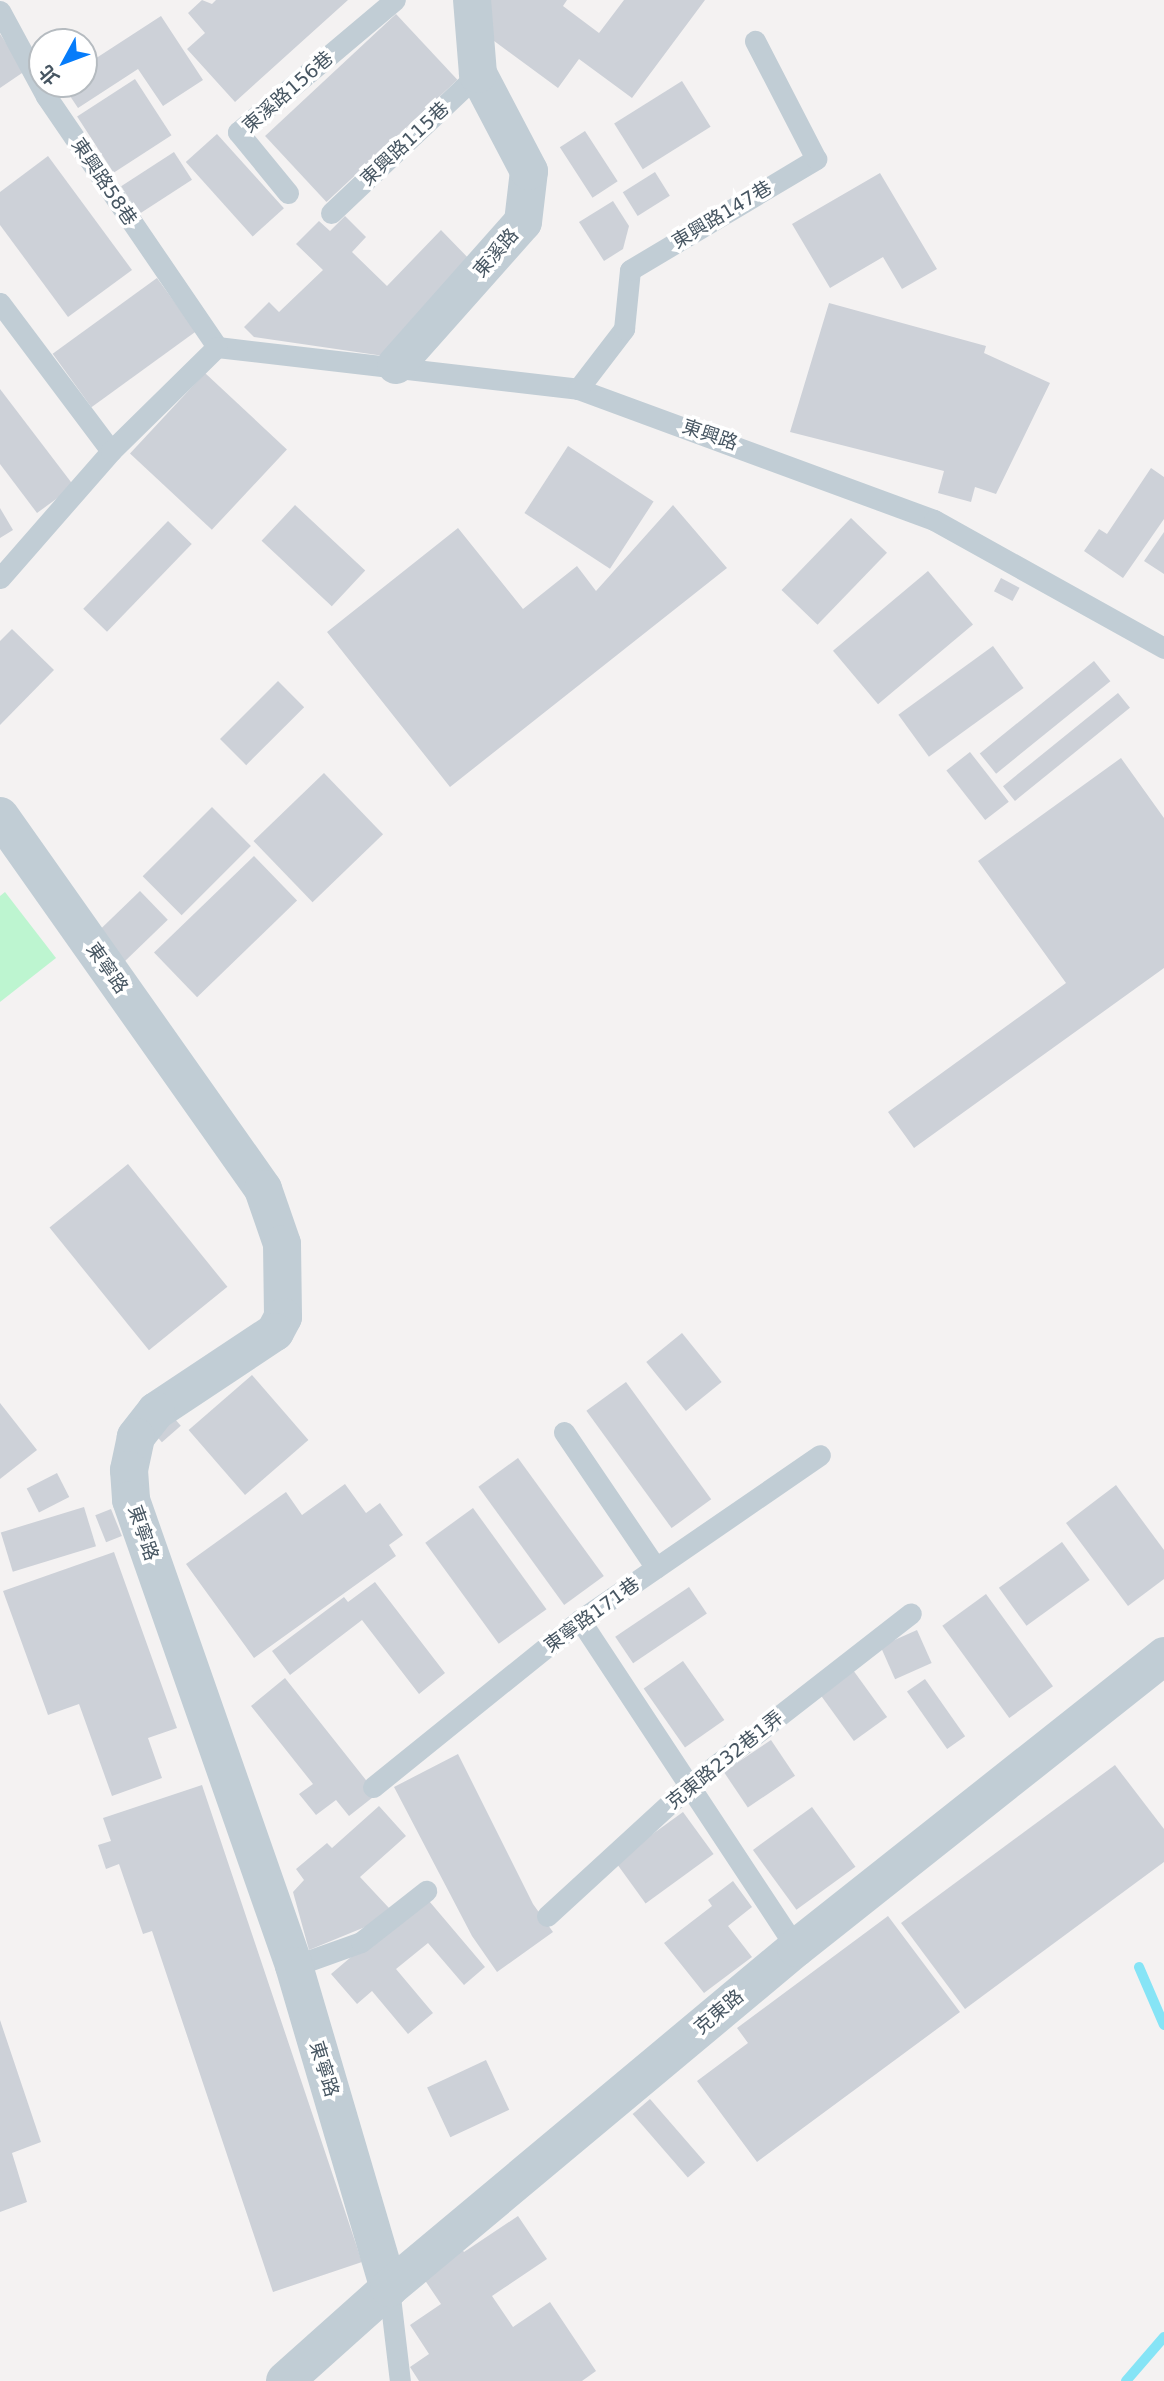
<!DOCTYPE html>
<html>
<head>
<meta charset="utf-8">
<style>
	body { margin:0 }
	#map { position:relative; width:1164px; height:2381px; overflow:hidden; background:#f4f2f2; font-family:"DejaVu Sans","Noto Sans TC",sans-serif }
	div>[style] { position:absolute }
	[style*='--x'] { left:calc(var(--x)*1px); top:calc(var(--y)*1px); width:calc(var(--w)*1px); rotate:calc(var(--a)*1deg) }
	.green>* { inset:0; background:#bdf5d0 }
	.stream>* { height:10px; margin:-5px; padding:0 5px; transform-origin:5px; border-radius:5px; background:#86e4f6 }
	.building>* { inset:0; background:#cdd1d8; transform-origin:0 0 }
	.service>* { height:21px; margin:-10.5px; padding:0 10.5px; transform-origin:10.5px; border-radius:10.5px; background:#c1cdd5 }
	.minor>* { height:38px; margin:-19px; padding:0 19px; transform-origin:19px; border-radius:19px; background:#c1cdd5 }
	span { translate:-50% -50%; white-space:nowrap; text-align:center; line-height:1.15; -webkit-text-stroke:7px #fff; paint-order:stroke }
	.street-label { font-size:19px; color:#475662 }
	.north { position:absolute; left:28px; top:28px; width:70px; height:70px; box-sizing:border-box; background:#fff; border:2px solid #b5bbc0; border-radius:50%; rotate:229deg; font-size:19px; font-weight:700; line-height:28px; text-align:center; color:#475662 }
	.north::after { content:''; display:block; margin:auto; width:24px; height:32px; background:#067cfa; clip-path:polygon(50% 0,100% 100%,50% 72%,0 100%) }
</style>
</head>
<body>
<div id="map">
	<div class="green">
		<i style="clip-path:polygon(5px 892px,56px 958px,0 1002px,0 896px)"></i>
	</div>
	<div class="stream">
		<i style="--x:1139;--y:1967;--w:63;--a:66.7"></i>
		<i style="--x:1126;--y:2381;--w:58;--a:-49.2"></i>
	</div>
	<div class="building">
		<i style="clip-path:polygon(202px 0,212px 4px,216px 0,348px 0,235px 102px,187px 49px,205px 33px,188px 13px)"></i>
		<i style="clip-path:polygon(489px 0,567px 0,563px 6px,599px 33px,624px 0,705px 0,632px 98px,579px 59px,558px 88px,486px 35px)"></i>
		<i style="left:396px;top:14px;width:90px;height:179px;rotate:47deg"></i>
		<i style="clip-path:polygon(161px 16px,203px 80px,163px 106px,138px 69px,78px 108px,62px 84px,84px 84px,84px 66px)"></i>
		<i style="clip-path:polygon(0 34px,25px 71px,0 88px)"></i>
		<i style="left:135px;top:79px;width:67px;height:69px;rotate:57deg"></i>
		<i style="left:682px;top:81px;width:54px;height:80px;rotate:58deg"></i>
		<i style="left:585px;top:131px;width:60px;height:30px;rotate:57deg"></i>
		<i style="left:217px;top:134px;width:100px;height:42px;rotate:48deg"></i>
		<i style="left:174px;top:152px;width:33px;height:63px;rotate:57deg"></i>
		<i style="clip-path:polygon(48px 156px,132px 270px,68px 317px,0 225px,0 192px)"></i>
		<i style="left:655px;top:172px;width:28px;height:38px;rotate:58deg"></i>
		<i style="clip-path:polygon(880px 173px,937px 269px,902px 289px,883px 257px,830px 288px,792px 224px)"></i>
		<i style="clip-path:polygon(613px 201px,629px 226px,623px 249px,604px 261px,579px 222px)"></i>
		<i style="clip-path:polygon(345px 216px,366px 237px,352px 252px,387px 286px,441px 230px,474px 264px,384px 356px,254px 337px,244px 327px,269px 302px,279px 312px,323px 270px,296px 244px,319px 221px,330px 231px)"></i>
		<i style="left:157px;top:278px;width:66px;height:129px;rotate:54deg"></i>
		<i style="clip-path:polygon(829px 303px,986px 346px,984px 353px,1050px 383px,996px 494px,975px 487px,971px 502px,938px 493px,944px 471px,790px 432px)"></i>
		<i style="left:205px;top:373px;width:112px;height:110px;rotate:43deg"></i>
		<i style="clip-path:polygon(0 389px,74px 486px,37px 513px,0 464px)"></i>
		<i style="left:568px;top:446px;width:102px;height:80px;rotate:33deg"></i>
		<i style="clip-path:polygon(1151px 468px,1164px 477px,1164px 519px,1123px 578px,1084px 551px,1099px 529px,1107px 534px)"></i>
		<i style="left:295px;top:505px;width:96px;height:49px;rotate:43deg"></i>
		<i style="clip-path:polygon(673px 505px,727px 568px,450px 787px,327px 632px,458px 528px,523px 609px,577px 566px,596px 591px)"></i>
		<i style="clip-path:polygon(0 508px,13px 530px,0 538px)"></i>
		<i style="left:851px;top:518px;width:50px;height:100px;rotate:44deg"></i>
		<i style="left:168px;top:521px;width:33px;height:122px;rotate:44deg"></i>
		<i style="clip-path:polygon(1164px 532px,1164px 574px,1144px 561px)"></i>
		<i style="left:928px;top:571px;width:70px;height:124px;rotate:50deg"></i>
		<i style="left:1001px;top:578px;width:21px;height:15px;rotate:28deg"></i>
		<i style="clip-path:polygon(12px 629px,54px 670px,0 725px,0 641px)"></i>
		<i style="left:993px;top:646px;width:52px;height:117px;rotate:54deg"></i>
		<i style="left:1094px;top:661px;width:26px;height:147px;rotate:51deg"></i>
		<i style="left:278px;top:681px;width:37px;height:82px;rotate:45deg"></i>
		<i style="left:1118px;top:693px;width:19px;height:148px;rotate:51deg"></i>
		<i style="left:970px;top:752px;width:63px;height:30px;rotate:52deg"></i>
		<i style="clip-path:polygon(1121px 758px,1164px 818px,1164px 968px,914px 1148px,888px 1112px,1066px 983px,978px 861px)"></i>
		<i style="left:324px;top:773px;width:85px;height:98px;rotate:46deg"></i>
		<i style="left:212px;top:807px;width:55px;height:98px;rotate:45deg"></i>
		<i style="left:254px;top:856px;width:62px;height:139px;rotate:46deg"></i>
		<i style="left:140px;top:891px;width:40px;height:63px;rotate:46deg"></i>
		<i style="left:128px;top:1164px;width:158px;height:101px;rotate:51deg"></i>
		<i style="left:682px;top:1333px;width:63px;height:46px;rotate:51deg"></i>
		<i style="left:252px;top:1375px;width:86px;height:84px;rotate:49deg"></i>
		<i style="left:626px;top:1382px;width:145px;height:49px;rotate:54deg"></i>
		<i style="clip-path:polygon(0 1403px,37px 1450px,0 1479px)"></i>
		<i style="left:167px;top:1410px;width:21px;height:25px;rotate:49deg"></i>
		<i style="left:518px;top:1458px;width:146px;height:49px;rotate:54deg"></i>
		<i style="left:57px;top:1473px;width:27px;height:34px;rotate:63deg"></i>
		<i style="clip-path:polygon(345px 1484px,366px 1513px,380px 1503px,403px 1535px,389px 1545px,396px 1556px,254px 1658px,186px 1564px,286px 1492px,302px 1515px)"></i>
		<i style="clip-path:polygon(1116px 1485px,1164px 1550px,1164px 1579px,1128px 1606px,1066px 1523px)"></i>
		<i style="left:84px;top:1507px;width:41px;height:87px;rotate:73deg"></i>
		<i style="left:473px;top:1508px;width:125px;height:59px;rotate:54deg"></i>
		<i style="left:111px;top:1509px;width:29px;height:17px;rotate:68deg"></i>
		<i style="left:1062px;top:1542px;width:47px;height:78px;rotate:54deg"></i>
		<i style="clip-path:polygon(114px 1552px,177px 1728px,148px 1738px,162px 1778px,112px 1796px,79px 1704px,48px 1715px,3px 1591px)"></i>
		<i style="clip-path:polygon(375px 1582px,445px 1673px,419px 1694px,362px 1620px,290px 1675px,272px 1651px,344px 1597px,348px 1602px)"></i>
		<i style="left:689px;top:1587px;width:32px;height:89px;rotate:56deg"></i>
		<i style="left:986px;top:1594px;width:114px;height:54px;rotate:54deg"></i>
		<i style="left:917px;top:1630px;width:36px;height:40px;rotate:66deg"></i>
		<i style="left:683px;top:1661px;width:72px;height:48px;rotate:55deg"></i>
		<i style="left:853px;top:1670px;width:58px;height:41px;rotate:54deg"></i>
		<i style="clip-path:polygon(285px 1678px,377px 1794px,349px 1816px,336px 1800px,316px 1815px,299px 1794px,313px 1784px,251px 1706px)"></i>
		<i style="left:925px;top:1679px;width:70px;height:22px;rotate:55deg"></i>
		<i style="left:771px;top:1740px;width:43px;height:57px;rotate:56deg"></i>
		<i style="clip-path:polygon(458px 1754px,533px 1904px,553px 1932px,497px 1972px,472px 1936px,394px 1787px)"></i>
		<i style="clip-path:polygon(1115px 1765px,1164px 1829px,1164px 1862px,965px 2009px,901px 1923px)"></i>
		<i style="clip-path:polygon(202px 1785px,362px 2262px,273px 2292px,152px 1931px,143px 1934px,119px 1864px,106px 1869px,98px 1845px,111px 1841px,103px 1818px)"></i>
		<i style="clip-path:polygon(379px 1806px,406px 1836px,360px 1877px,389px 1908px,370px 1925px,309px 1950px,293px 1892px,304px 1880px,296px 1869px,327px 1843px,332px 1848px)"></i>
		<i style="left:812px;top:1807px;width:74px;height:73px;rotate:54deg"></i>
		<i style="left:683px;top:1812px;width:52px;height:84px;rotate:54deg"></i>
		<i style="clip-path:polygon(733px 1881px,752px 1907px,728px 1926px,752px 1957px,704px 1993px,664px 1943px,712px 1906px,708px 1900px)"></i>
		<i style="clip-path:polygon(424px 1895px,485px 1967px,464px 1985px,428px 1943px,396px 1969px,433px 2013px,408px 2034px,372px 1991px,357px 2004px,331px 1974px)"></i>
		<i style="clip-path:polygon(888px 1916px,960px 2012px,757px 2162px,697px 2081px,748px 2043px,737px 2028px)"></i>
		<i style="clip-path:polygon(0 2020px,41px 2142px,12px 2153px,27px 2202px,0 2212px)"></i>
		<i style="left:486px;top:2060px;width:55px;height:65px;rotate:65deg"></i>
		<i style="left:650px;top:2099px;width:84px;height:23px;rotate:49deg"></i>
		<i style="clip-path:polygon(518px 2216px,547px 2259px,492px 2296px,513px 2327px,550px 2302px,596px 2371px,582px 2381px,419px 2381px,410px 2367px,429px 2354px,410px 2325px,441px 2304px,420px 2273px,460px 2247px,464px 2252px)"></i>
	</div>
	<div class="service">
		<i style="--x:0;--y:11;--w:97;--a:61.6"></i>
		<i style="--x:46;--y:96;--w:304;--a:55.7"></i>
		<i style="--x:288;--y:193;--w:79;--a:-129.3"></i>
		<i style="--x:238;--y:132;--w:205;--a:-40.1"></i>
		<i style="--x:331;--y:213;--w:202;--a:-43.4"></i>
		<i style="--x:0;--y:303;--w:185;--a:53.1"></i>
		<i style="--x:217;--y:347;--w:363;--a:6.6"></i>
		<i style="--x:578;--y:389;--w:379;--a:20.2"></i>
		<i style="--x:934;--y:520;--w:263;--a:29.1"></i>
		<i style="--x:578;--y:389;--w:76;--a:-52.5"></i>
		<i style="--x:624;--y:329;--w:59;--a:-84.2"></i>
		<i style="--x:630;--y:270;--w:217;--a:-30.8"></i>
		<i style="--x:816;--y:159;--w:133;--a:-117.3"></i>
		<i style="--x:0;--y:578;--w:169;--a:-48.8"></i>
		<i style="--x:111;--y:451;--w:148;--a:-44.5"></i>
		<i style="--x:564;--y:1432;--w:164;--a:55.9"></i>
		<i style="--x:580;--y:1620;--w:393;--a:56.6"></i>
		<i style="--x:373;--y:1787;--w:266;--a:-38.9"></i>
		<i style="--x:580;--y:1620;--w:291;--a:-34.5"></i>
		<i style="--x:547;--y:1916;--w:193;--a:-42.5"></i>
		<i style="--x:689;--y:1786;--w:281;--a:-37.9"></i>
		<i style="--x:294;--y:1966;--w:71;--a:-19.7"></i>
		<i style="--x:361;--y:1942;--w:83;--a:-38.1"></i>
		<i style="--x:389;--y:2288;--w:94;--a:83.3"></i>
	</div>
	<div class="minor">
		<i style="--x:396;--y:365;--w:191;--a:-48.4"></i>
		<i style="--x:523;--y:222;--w:51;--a:-83.3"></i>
		<i style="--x:529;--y:171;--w:110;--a:-117.7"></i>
		<i style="--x:478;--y:74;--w:74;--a:-94.6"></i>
		<i style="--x:0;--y:816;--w:456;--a:54.8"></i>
		<i style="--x:263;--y:1189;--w:58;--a:70.9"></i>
		<i style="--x:282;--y:1244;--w:73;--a:89.2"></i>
		<i style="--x:283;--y:1317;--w:17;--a:118"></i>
		<i style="--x:275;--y:1332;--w:143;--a:146.4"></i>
		<i style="--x:156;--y:1411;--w:33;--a:128"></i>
		<i style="--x:136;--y:1437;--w:34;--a:102"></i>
		<i style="--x:129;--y:1470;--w:30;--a:86"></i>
		<i style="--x:131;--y:1500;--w:494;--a:70.7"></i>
		<i style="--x:294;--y:1966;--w:336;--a:73.6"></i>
		<i style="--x:285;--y:2381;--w:140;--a:-41.8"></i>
		<i style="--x:389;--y:2288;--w:530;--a:-39.87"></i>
		<i style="--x:796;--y:1948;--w:470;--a:-38.4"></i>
	</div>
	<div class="street-label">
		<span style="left:288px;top:92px;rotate:-41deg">東溪路156巷</span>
		<span style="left:405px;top:144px;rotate:-43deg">東興路115巷</span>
		<span style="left:104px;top:182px;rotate:56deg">東興路58巷</span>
		<span style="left:722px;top:215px;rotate:-31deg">東興路147巷</span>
		<span style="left:496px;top:253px;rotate:-49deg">東溪路</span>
		<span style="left:710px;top:435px;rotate:19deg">東興路</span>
		<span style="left:107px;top:968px;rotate:55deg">東寧路</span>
		<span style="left:143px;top:1533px;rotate:71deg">東寧路</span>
		<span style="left:592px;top:1615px;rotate:-36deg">東寧路171巷</span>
		<span style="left:725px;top:1760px;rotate:-39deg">克東路232巷1弄</span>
		<span style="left:719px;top:2012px;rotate:-40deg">克東路</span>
		<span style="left:324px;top:2069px;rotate:73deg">東寧路</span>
	</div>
	<div class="north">北</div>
</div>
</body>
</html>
